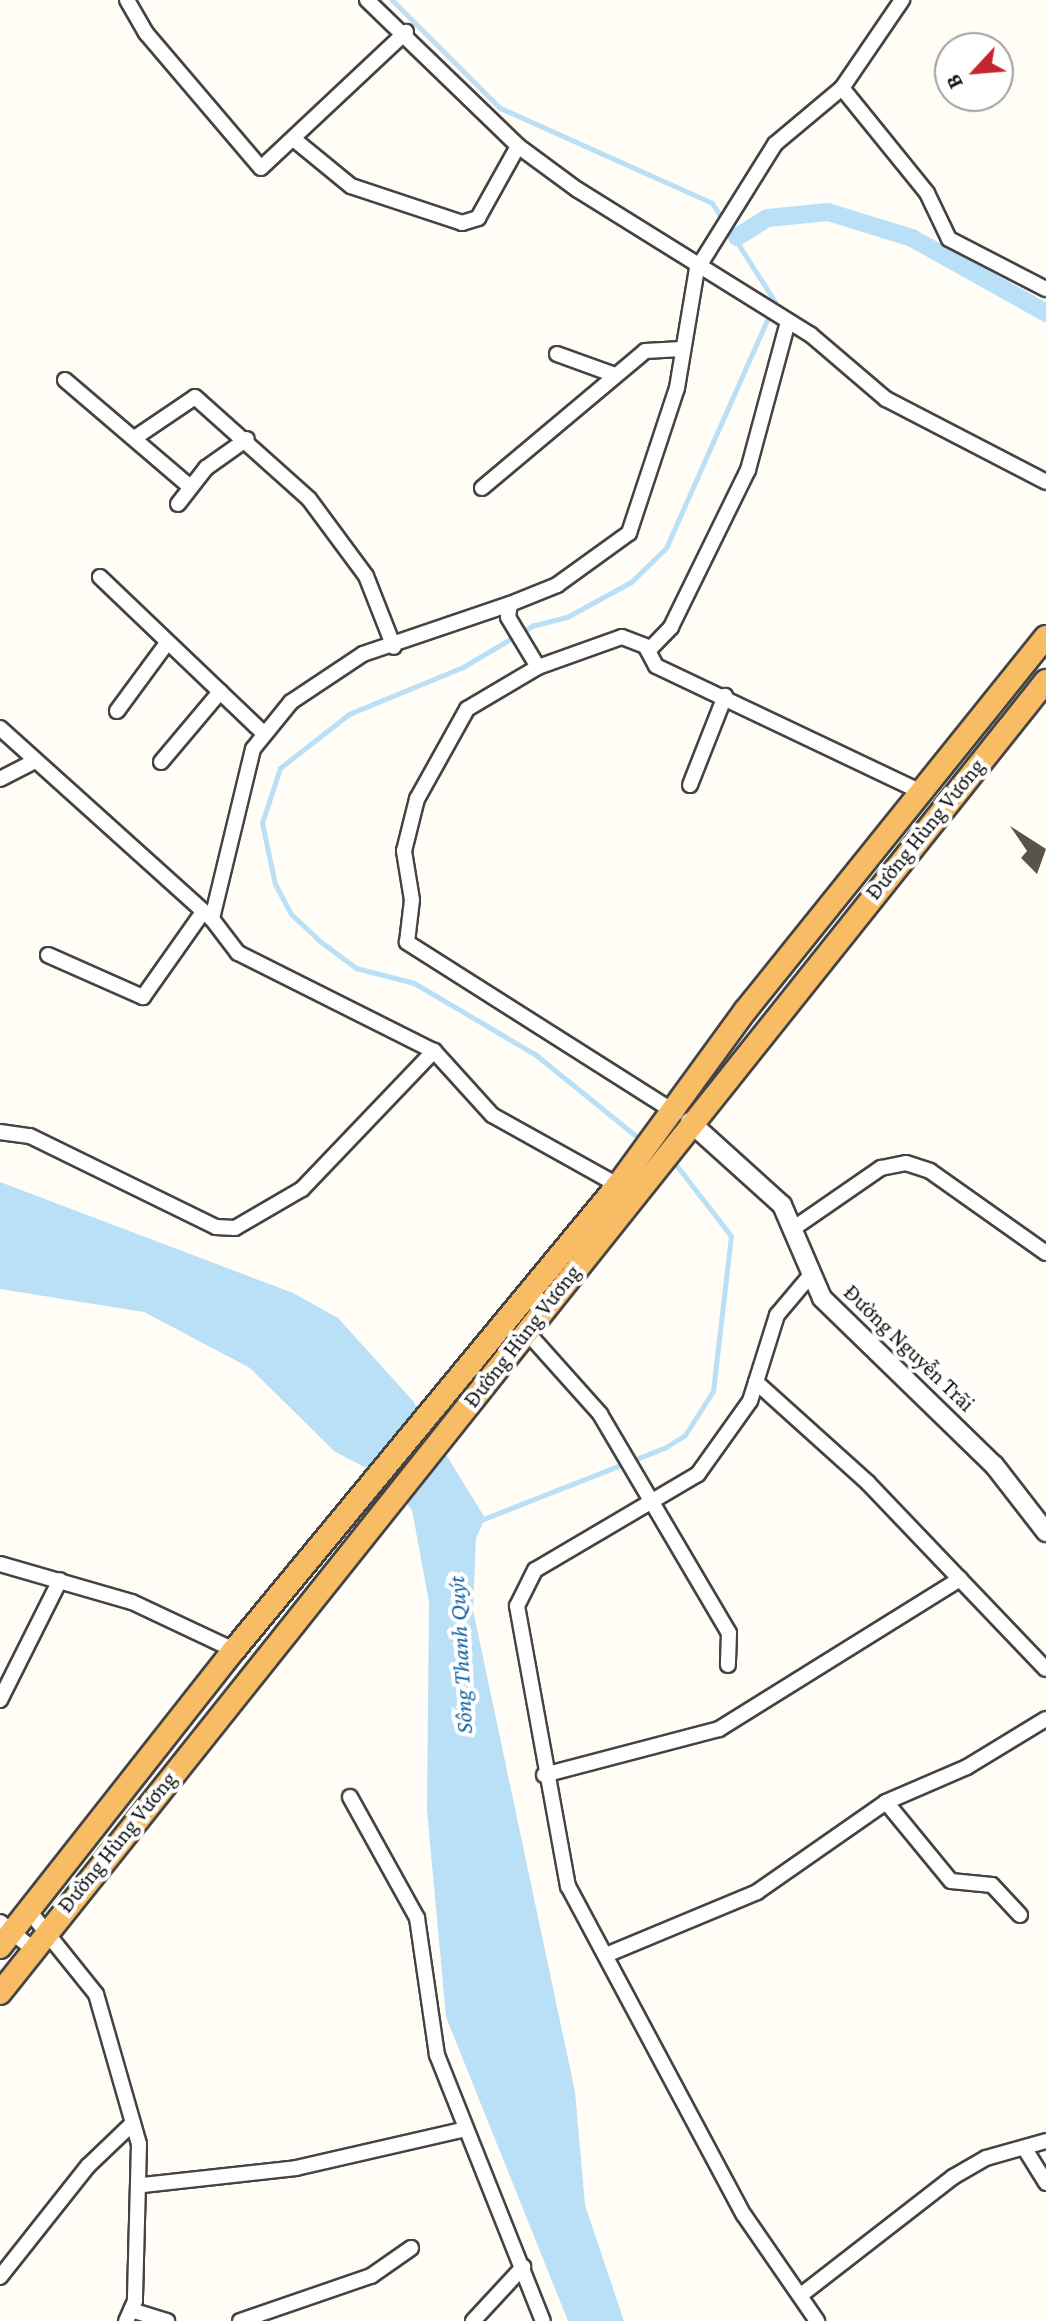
<!DOCTYPE html>
<html>
<head>
<meta charset="utf-8">
<style>
	body { margin:0 }
	#map { position:relative; width:1046px; height:2321px; overflow:hidden; background:#fffdf5; font-family:"Crimson Pro",serif }
	div>[style] { position:absolute }
	[style*='--x'] { left:calc(var(--x)*1px); top:calc(var(--y)*1px); width:calc(var(--w)*1px); rotate:calc(var(--a)*1deg) }
	.water>* { inset:0; background:#b9e0f7 }
	.stream>* { height:5px; margin:-2.5px; padding:0 2.5px; transform-origin:2.5px; border-radius:2.5px; background:#b9e0f7 }
	.canal>* { height:18px; margin:-9px; padding:0 9px; transform-origin:9px; border-radius:9px; background:#b9e0f7 }
	.building>* { inset:0; background:#5a524d }
	.roads { filter:drop-shadow(2px 0 #444) drop-shadow(-2px 0 #444) drop-shadow(0 2px #444) drop-shadow(0 -2px #444) }
	.minor>* { height:14px; margin:-7px; padding:0 7px; transform-origin:7px; border-radius:7px; background:#fff }
	.tertiary>* { height:18px; margin:-9px; padding:0 9px; transform-origin:9px; border-radius:9px; background:#fff }
	.trunk>* { height:22px; margin:-11px; padding:0 11px; transform-origin:11px; border-radius:11px; background:#f7bc64 }
	span { translate:-50% -50%; white-space:nowrap; text-align:center; line-height:1.15; -webkit-text-stroke:8px #fff; paint-order:stroke }
	.street-label { font-size:22px; color:#111 }
	.water-label { font-size:24px; color:#1768a6; font-style:italic }
	.north { position:absolute; left:934px; top:32px; width:80px; height:80px; box-sizing:border-box; background:#fff; border:2px solid #a0a0a0; border-radius:50%; rotate:244deg; font-size:22px; font-weight:700; line-height:32px; text-align:center; color:#111 }
	.north::after { content:''; display:block; margin:auto; width:28px; height:36px; background:#c4262e; clip-path:polygon(50% 0,100% 100%,50% 72%,0 100%) }
</style>
</head>
<body>
<div id="map">
	<div class="water">
		<i style="clip-path:polygon(0 1182px,293px 1293px,338px 1318px,413px 1401px,485px 1518px,476px 1538px,473px 1610px,575px 2092px,585px 2205px,624px 2321px,568px 2321px,446px 2017px,427px 1810px,429px 1602px,412px 1510px,387px 1479px,334px 1451px,250px 1368px,144px 1312px,0 1289px)"></i>
	</div>
	<div class="stream">
		<i style="--x:392;--y:0;--w:153;--a:45"></i>
		<i style="--x:500;--y:108;--w:232;--a:24.1"></i>
		<i style="--x:712;--y:203;--w:117;--a:57.5"></i>
		<i style="--x:775;--y:302;--w:269;--a:113.9"></i>
		<i style="--x:666;--y:548;--w:49;--a:135.8"></i>
		<i style="--x:631;--y:582;--w:73;--a:151.3"></i>
		<i style="--x:567;--y:617;--w:34;--a:166"></i>
		<i style="--x:534;--y:625;--w:82;--a:149.4"></i>
		<i style="--x:463;--y:667;--w:123;--a:157.6"></i>
		<i style="--x:349;--y:714;--w:88;--a:142"></i>
		<i style="--x:280;--y:768;--w:58;--a:108.1"></i>
		<i style="--x:262;--y:823;--w:62;--a:78"></i>
		<i style="--x:275;--y:884;--w:34;--a:62"></i>
		<i style="--x:291;--y:914;--w:41;--a:43"></i>
		<i style="--x:321;--y:942;--w:44;--a:36.6"></i>
		<i style="--x:356;--y:968;--w:60;--a:14.5"></i>
		<i style="--x:414;--y:983;--w:142;--a:30.5"></i>
		<i style="--x:536;--y:1055;--w:135;--a:39"></i>
		<i style="--x:481;--y:1520;--w:199;--a:-21.5"></i>
		<i style="--x:666;--y:1447;--w:22;--a:-32"></i>
		<i style="--x:685;--y:1435;--w:52;--a:-57.5"></i>
		<i style="--x:713;--y:1391;--w:156;--a:-83.4"></i>
		<i style="--x:731;--y:1236;--w:95;--a:-127.7"></i>
	</div>
	<div class="canal">
		<i style="--x:737;--y:237;--w:36;--a:-32"></i>
		<i style="--x:768;--y:218;--w:60;--a:-5.7"></i>
		<i style="--x:828;--y:212;--w:88;--a:17.2"></i>
		<i style="--x:912;--y:238;--w:154;--a:29.2"></i>
	</div>
	<div class="building">
		<i style="clip-path:polygon(1010px 826px,1046px 849px,1037px 874px,1021px 858px,1027px 851px)"></i>
	</div>
	<div class="roads">
		<div class="minor">
			<i style="--x:127;--y:0;--w:38;--a:60"></i>
			<i style="--x:146;--y:33;--w:177;--a:49.6"></i>
			<i style="--x:261;--y:168;--w:199;--a:-43.2"></i>
			<i style="--x:367;--y:0;--w:210;--a:44"></i>
			<i style="--x:518;--y:146;--w:74;--a:36.3"></i>
			<i style="--x:578;--y:190;--w:274;--a:31.9"></i>
			<i style="--x:811;--y:335;--w:99;--a:40.5"></i>
			<i style="--x:886;--y:399;--w:180;--a:27.4"></i>
			<i style="--x:842;--y:88;--w:107;--a:-55.7"></i>
			<i style="--x:296;--y:141;--w:71;--a:39.3"></i>
			<i style="--x:351;--y:186;--w:117;--a:18.4"></i>
			<i style="--x:462;--y:223;--w:17;--a:-17"></i>
			<i style="--x:478;--y:218;--w:82;--a:-60.9"></i>
			<i style="--x:557;--y:354;--w:62;--a:19.9"></i>
			<i style="--x:65;--y:380;--w:163;--a:40.5"></i>
			<i style="--x:136;--y:437;--w:71;--a:-34.1"></i>
			<i style="--x:195;--y:397;--w:153;--a:41.8"></i>
			<i style="--x:309;--y:499;--w:96;--a:53.5"></i>
			<i style="--x:366;--y:576;--w:76;--a:68.5"></i>
			<i style="--x:482;--y:488;--w:213;--a:-40"></i>
			<i style="--x:645;--y:351;--w:37;--a:-3"></i>
			<i style="--x:178;--y:504;--w:46;--a:-52.1"></i>
			<i style="--x:206;--y:468;--w:50;--a:-35.3"></i>
			<i style="--x:100;--y:577;--w:226;--a:43.7"></i>
			<i style="--x:510;--y:604;--w:155;--a:161.2"></i>
			<i style="--x:363;--y:654;--w:87;--a:146.3"></i>
			<i style="--x:291;--y:702;--w:60;--a:129"></i>
			<i style="--x:253;--y:749;--w:175;--a:103.6"></i>
			<i style="--x:212;--y:919;--w:43;--a:52.6"></i>
			<i style="--x:238;--y:953;--w:219;--a:26.6"></i>
			<i style="--x:434;--y:1051;--w:86;--a:47.8"></i>
			<i style="--x:492;--y:1115;--w:144;--a:29.1"></i>
			<i style="--x:647;--y:649;--w:19;--a:62"></i>
			<i style="--x:656;--y:666;--w:291;--a:25.4"></i>
			<i style="--x:538;--y:667;--w:58;--a:-121"></i>
			<i style="--x:508;--y:617;--w:13;--a:-81"></i>
			<i style="--x:510;--y:604;--w:51;--a:-22"></i>
			<i style="--x:557;--y:585;--w:89;--a:-35.8"></i>
			<i style="--x:629;--y:533;--w:153;--a:-71.7"></i>
			<i style="--x:677;--y:388;--w:121;--a:-80.5"></i>
			<i style="--x:697;--y:269;--w:147;--a:-58"></i>
			<i style="--x:775;--y:144;--w:87;--a:-39.9"></i>
			<i style="--x:842;--y:88;--w:135;--a:51"></i>
			<i style="--x:927;--y:193;--w:51;--a:64.4"></i>
			<i style="--x:949;--y:239;--w:109;--a:27.3"></i>
			<i style="--x:117;--y:711;--w:84;--a:-53.7"></i>
			<i style="--x:0;--y:728;--w:285;--a:42"></i>
			<i style="--x:161;--y:762;--w:92;--a:-49.9"></i>
			<i style="--x:0;--y:779;--w:35;--a:-27"></i>
			<i style="--x:690;--y:785;--w:96;--a:-68.5"></i>
			<i style="--x:48;--y:955;--w:104;--a:23.9"></i>
			<i style="--x:143;--y:997;--w:104;--a:-54.8"></i>
			<i style="--x:676;--y:1113;--w:319;--a:-147.6"></i>
			<i style="--x:407;--y:942;--w:42;--a:-83.2"></i>
			<i style="--x:412;--y:900;--w:50;--a:-99.3"></i>
			<i style="--x:404;--y:851;--w:54;--a:-76"></i>
			<i style="--x:417;--y:799;--w:103;--a:-60.9"></i>
			<i style="--x:467;--y:709;--w:82;--a:-30.6"></i>
			<i style="--x:538;--y:667;--w:89;--a:-19.7"></i>
			<i style="--x:622;--y:637;--w:31;--a:21"></i>
			<i style="--x:651;--y:648;--w:29;--a:-46"></i>
			<i style="--x:671;--y:627;--w:175;--a:-63.9"></i>
			<i style="--x:748;--y:470;--w:153;--a:-74.9"></i>
			<i style="--x:0;--y:1132;--w:30;--a:8"></i>
			<i style="--x:30;--y:1136;--w:207;--a:26.1"></i>
			<i style="--x:216;--y:1227;--w:19;--a:3"></i>
			<i style="--x:235;--y:1228;--w:78;--a:-30.2"></i>
			<i style="--x:302;--y:1189;--w:191;--a:-46.3"></i>
			<i style="--x:794;--y:1228;--w:106;--a:-34.6"></i>
			<i style="--x:881;--y:1168;--w:25;--a:-11"></i>
			<i style="--x:906;--y:1163;--w:25;--a:18"></i>
			<i style="--x:930;--y:1171;--w:142;--a:35.3"></i>
			<i style="--x:809;--y:1277;--w:50;--a:130.1"></i>
			<i style="--x:777;--y:1315;--w:90;--a:107.4"></i>
			<i style="--x:750;--y:1401;--w:90;--a:125.5"></i>
			<i style="--x:698;--y:1474;--w:189;--a:149.5"></i>
			<i style="--x:535;--y:1570;--w:40;--a:116.6"></i>
			<i style="--x:517;--y:1606;--w:285;--a:79.7"></i>
			<i style="--x:568;--y:1886;--w:373;--a:61.9"></i>
			<i style="--x:744;--y:2215;--w:129;--a:55.4"></i>
			<i style="--x:525;--y:1330;--w:113;--a:48.2"></i>
			<i style="--x:600;--y:1414;--w:254;--a:59.5"></i>
			<i style="--x:729;--y:1633;--w:32;--a:92"></i>
			<i style="--x:756;--y:1382;--w:151;--a:42"></i>
			<i style="--x:868;--y:1483;--w:257;--a:46.3"></i>
			<i style="--x:0;--y:1564;--w:137;--a:16.1"></i>
			<i style="--x:132;--y:1602;--w:113;--a:25.2"></i>
			<i style="--x:0;--y:1700;--w:134;--a:-63.4"></i>
			<i style="--x:544;--y:1775;--w:181;--a:-14.7"></i>
			<i style="--x:719;--y:1729;--w:284;--a:-31.9"></i>
			<i style="--x:350;--y:1797;--w:138;--a:61"></i>
			<i style="--x:417;--y:1918;--w:138;--a:81.7"></i>
			<i style="--x:437;--y:2055;--w:286;--a:68.3"></i>
			<i style="--x:886;--y:1802;--w:102;--a:50.6"></i>
			<i style="--x:951;--y:1881;--w:41;--a:5.6"></i>
			<i style="--x:992;--y:1885;--w:41;--a:47"></i>
			<i style="--x:30;--y:1912;--w:105;--a:51.2"></i>
			<i style="--x:96;--y:1994;--w:156;--a:74"></i>
			<i style="--x:139;--y:2144;--w:157;--a:91.5"></i>
			<i style="--x:135;--y:2301;--w:22;--a:114"></i>
			<i style="--x:0;--y:1922;--w:44;--a:39.5"></i>
			<i style="--x:606;--y:1955;--w:164;--a:-22.6"></i>
			<i style="--x:757;--y:1892;--w:157;--a:-34.9"></i>
			<i style="--x:886;--y:1802;--w:88;--a:-23.4"></i>
			<i style="--x:967;--y:1767;--w:92;--a:-31.3"></i>
			<i style="--x:1025;--y:2149;--w:40;--a:58"></i>
			<i style="--x:143;--y:2185;--w:154;--a:-6.3"></i>
			<i style="--x:296;--y:2168;--w:170;--a:-12.9"></i>
			<i style="--x:0;--y:2277;--w:142;--a:-51.6"></i>
			<i style="--x:88;--y:2166;--w:62;--a:-43.7"></i>
			<i style="--x:801;--y:2295;--w:192;--a:-37.8"></i>
			<i style="--x:953;--y:2177;--w:38;--a:-30"></i>
			<i style="--x:986;--y:2158;--w:62;--a:-15.8"></i>
			<i style="--x:131;--y:2310;--w:38;--a:17"></i>
			<i style="--x:240;--y:2321;--w:139;--a:-19"></i>
			<i style="--x:371;--y:2276;--w:49;--a:-35"></i>
			<i style="--x:473;--y:2321;--w:74;--a:-47.2"></i>
		</div>
		<div class="tertiary">
			<i style="--x:690;--y:1122;--w:124;--a:42.1"></i>
			<i style="--x:782;--y:1205;--w:101;--a:66.7"></i>
			<i style="--x:822;--y:1298;--w:240;--a:44.2"></i>
			<i style="--x:994;--y:1465;--w:85;--a:52.2"></i>
		</div>
		<div class="trunk">
			<i style="--x:0;--y:1947;--w:378;--a:-51.8"></i>
			<i style="--x:234;--y:1650;--w:603;--a:-50.45"></i>
			<i style="--x:618;--y:1185;--w:215;--a:-53.9"></i>
			<i style="--x:745;--y:1011;--w:480;--a:-51.2"></i>
			<i style="--x:0;--y:1993;--w:1678;--a:-51.44"></i>
		</div>
	</div>
	<div class="street-label">
		<span style="left:925px;top:829px;rotate:-51deg">Đường Hùng Vương</span>
		<span style="left:522px;top:1336px;rotate:-52deg">Đường Hùng Vương</span>
		<span style="left:909px;top:1348px;rotate:44deg">Đường Nguyễn Trãi</span>
		<span style="left:117px;top:1842px;rotate:-51deg">Đường Hùng Vương</span>
	</div>
	<div class="water-label">
		<span style="left:460px;top:1655px;rotate:-93deg">Sông Thanh Quýt</span>
	</div>
	<div class="north">B</div>
</div>
</body>
</html>
